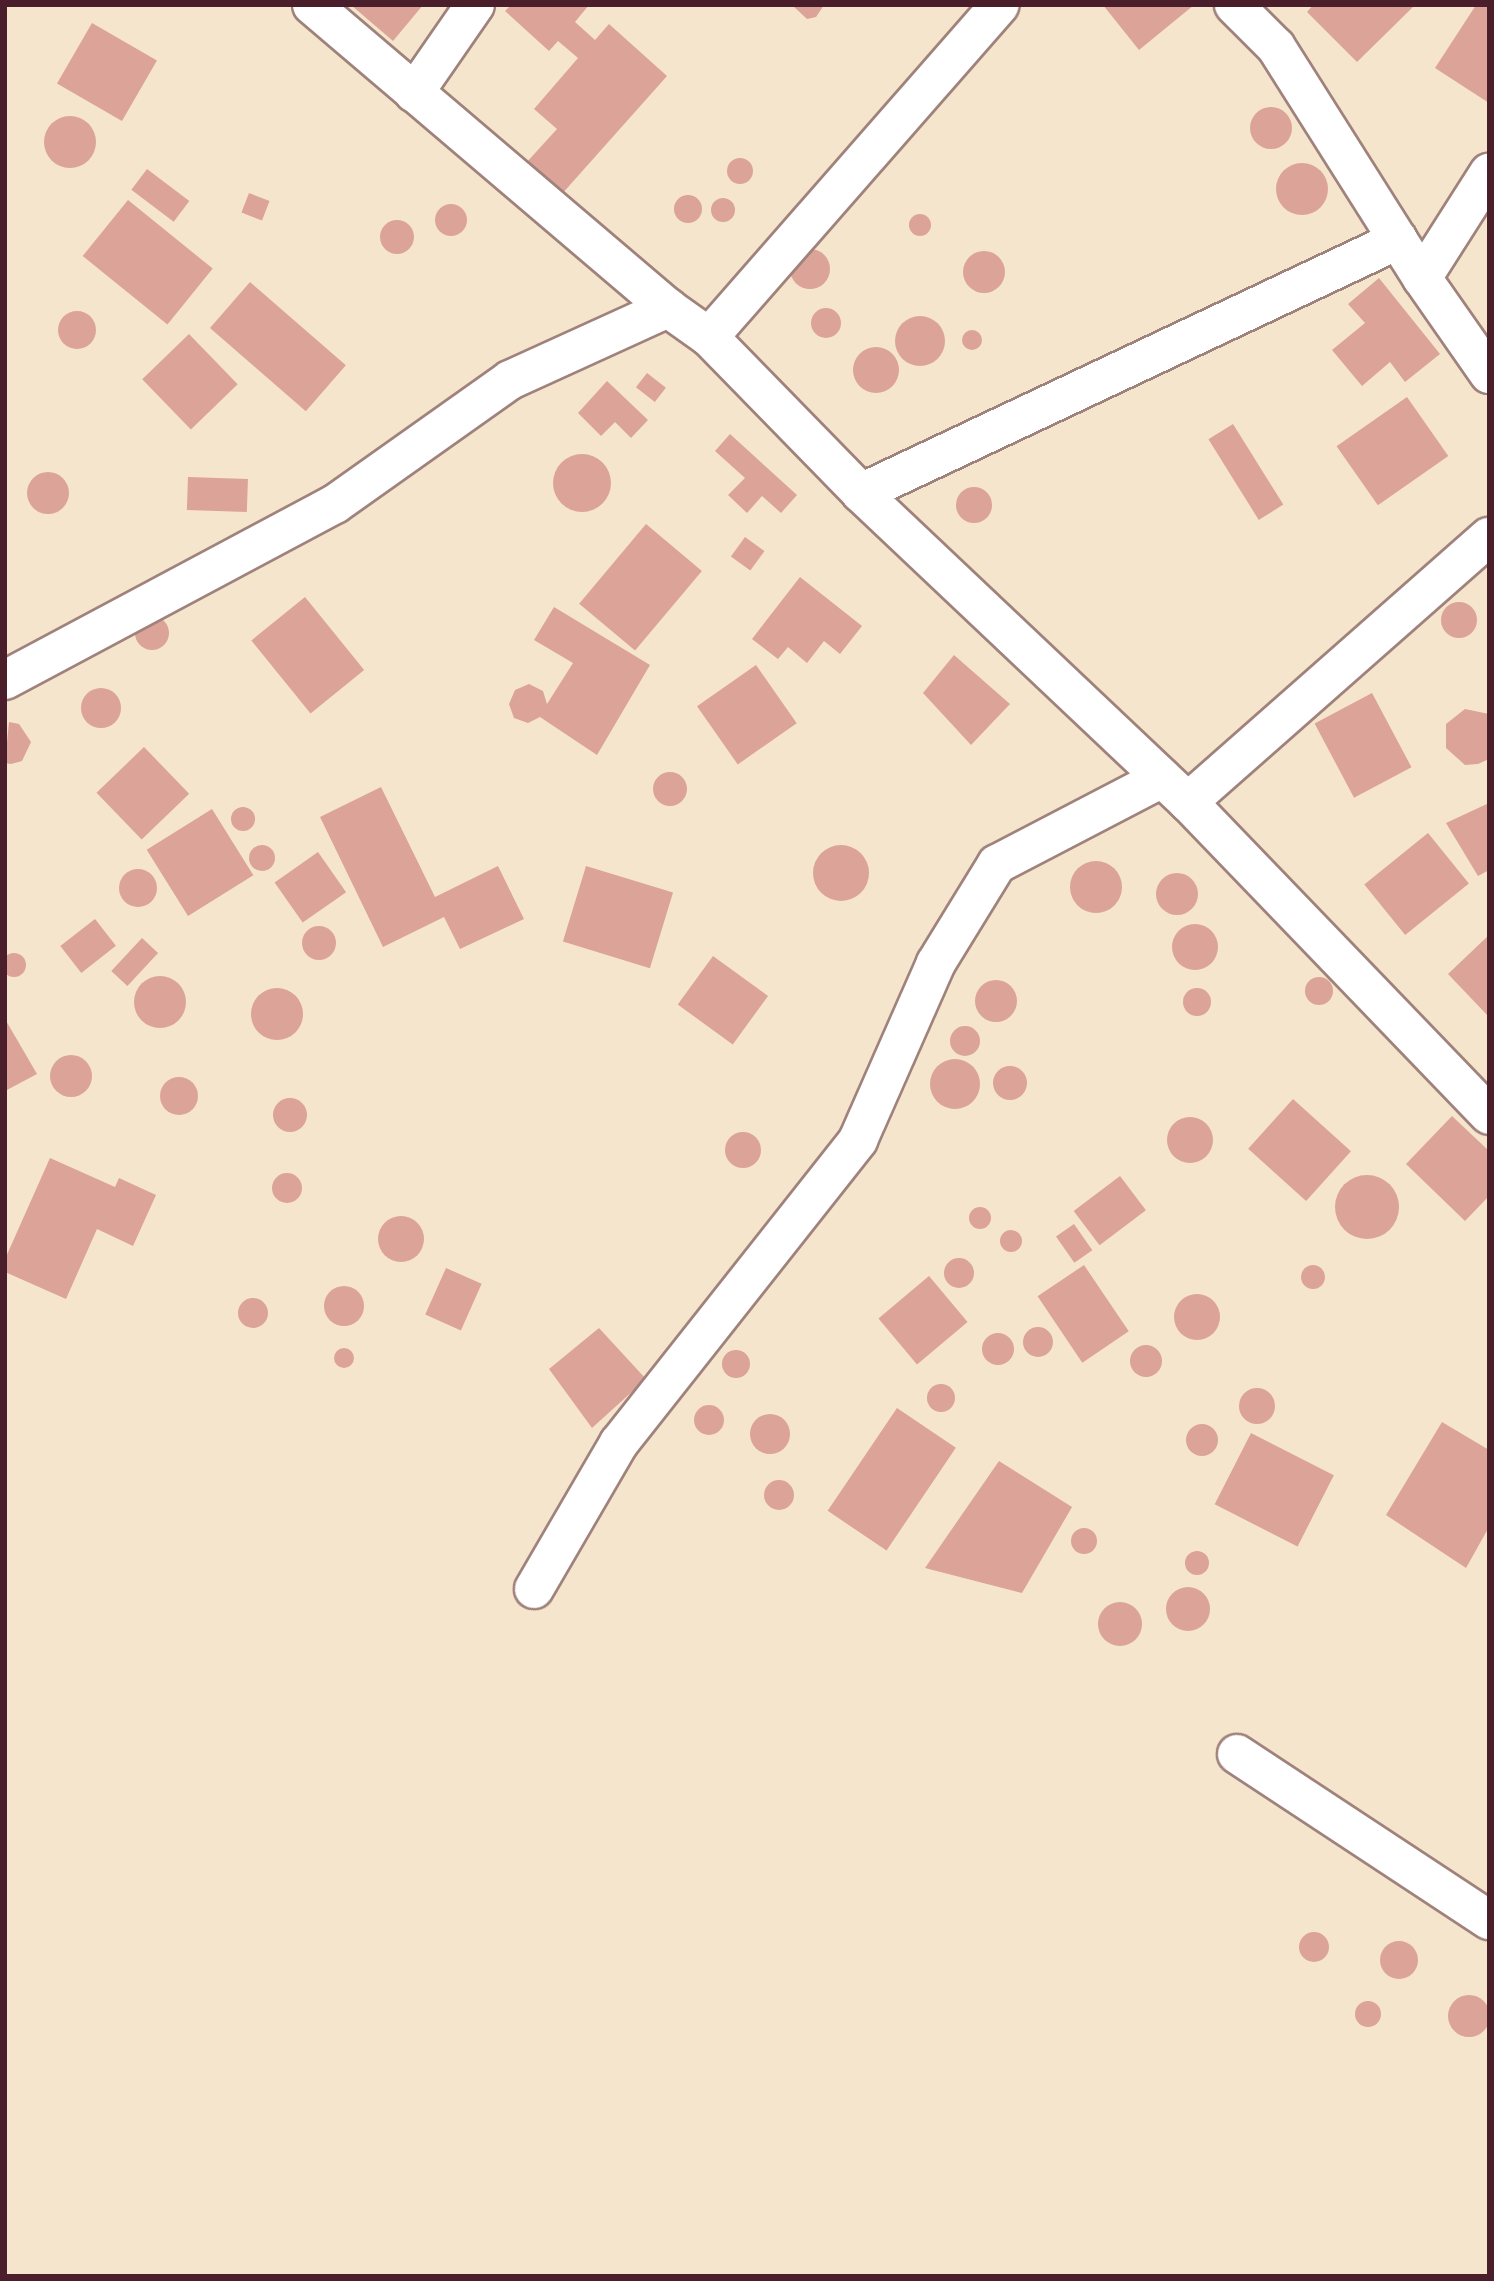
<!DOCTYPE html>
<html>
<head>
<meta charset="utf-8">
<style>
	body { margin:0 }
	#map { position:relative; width:1494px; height:2281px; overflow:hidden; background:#f6e5cd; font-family:"Gentium Book Plus",serif }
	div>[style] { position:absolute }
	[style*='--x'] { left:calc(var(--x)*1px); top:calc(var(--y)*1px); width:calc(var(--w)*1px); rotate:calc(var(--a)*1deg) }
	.building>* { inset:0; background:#dca398; transform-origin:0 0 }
	.round { border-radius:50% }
	.roads { filter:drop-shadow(2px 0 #a0827c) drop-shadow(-2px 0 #a0827c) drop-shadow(0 2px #a0827c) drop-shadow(0 -2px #a0827c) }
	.minor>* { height:38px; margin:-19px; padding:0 19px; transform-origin:19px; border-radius:19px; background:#fff }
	span { translate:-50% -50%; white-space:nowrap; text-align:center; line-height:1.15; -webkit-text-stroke:5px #fbf7ec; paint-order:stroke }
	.frame { position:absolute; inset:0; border:7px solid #4a1f2b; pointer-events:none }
</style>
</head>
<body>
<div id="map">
	<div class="building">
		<i style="clip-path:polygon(351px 5px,423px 5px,393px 41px)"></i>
		<i style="clip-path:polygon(511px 5px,589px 5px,575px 22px,595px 40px,609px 24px,667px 76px,561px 195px,526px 163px,557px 129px,534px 109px,578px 58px,558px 41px,549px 51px,505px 11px)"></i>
		<i style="clip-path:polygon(792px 5px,824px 5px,816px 17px,807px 19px)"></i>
		<i style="clip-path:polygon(1103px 5px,1194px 5px,1139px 50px)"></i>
		<i style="clip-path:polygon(1313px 5px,1415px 5px,1357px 62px,1307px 12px)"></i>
		<i style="clip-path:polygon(1476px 5px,1489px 5px,1489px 103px,1435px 68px)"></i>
		<i style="left:92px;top:23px;width:75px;height:70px;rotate:30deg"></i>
		<i class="round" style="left:1250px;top:107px;width:42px;height:42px"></i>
		<i class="round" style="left:44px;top:116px;width:52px;height:52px"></i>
		<i class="round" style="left:727px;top:158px;width:26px;height:26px"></i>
		<i class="round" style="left:1276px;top:163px;width:52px;height:52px"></i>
		<i style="left:147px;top:169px;width:53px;height:26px;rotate:37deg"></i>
		<i style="left:249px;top:193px;width:22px;height:21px;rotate:21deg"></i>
		<i class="round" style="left:674px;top:195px;width:28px;height:28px"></i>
		<i class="round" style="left:711px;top:198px;width:24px;height:24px"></i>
		<i style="left:128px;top:200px;width:109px;height:72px;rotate:39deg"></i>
		<i class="round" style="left:435px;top:204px;width:32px;height:32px"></i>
		<i class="round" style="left:909px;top:214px;width:22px;height:22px"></i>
		<i class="round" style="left:380px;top:220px;width:34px;height:34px"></i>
		<i class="round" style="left:790px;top:249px;width:40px;height:40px"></i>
		<i class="round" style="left:963px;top:251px;width:42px;height:42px"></i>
		<i style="clip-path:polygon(1379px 278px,1440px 354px,1405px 382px,1390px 362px,1362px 386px,1332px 350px,1365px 323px,1348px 304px)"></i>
		<i style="left:250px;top:282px;width:127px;height:61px;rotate:41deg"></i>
		<i class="round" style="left:811px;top:308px;width:30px;height:30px"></i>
		<i class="round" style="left:58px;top:311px;width:38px;height:38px"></i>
		<i class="round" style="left:895px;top:316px;width:50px;height:50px"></i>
		<i class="round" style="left:962px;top:330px;width:20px;height:20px"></i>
		<i style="left:189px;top:334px;width:70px;height:65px;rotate:46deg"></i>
		<i class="round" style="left:853px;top:347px;width:46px;height:46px"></i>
		<i style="left:647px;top:373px;width:24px;height:18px;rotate:38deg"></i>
		<i style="clip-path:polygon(607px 381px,648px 420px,631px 438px,615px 422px,601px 436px,578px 413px)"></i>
		<i style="left:1407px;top:397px;width:72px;height:86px;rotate:55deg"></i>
		<i style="left:1233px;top:424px;width:95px;height:29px;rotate:58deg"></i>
		<i style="clip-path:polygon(730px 434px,797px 495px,781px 513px,762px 496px,747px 513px,728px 495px,745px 478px,715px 451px)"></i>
		<i class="round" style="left:553px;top:454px;width:58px;height:58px"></i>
		<i class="round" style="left:27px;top:472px;width:42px;height:42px"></i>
		<i style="left:188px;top:477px;width:60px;height:33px;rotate:2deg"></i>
		<i class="round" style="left:956px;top:487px;width:36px;height:36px"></i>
		<i style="left:646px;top:524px;width:73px;height:104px;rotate:40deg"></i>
		<i style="left:745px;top:537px;width:24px;height:24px;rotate:36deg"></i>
		<i style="clip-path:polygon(800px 577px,862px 626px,840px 654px,824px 641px,807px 663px,788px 647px,778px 659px,752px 639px)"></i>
		<i style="left:305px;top:597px;width:94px;height:69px;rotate:51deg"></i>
		<i class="round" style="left:1441px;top:602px;width:36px;height:36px"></i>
		<i style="clip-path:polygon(554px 607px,650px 665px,597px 755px,540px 717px,528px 723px,514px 718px,509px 704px,515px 690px,529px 684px,543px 691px,547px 704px,573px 663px,534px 640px)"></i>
		<i class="round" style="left:135px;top:616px;width:34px;height:34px"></i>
		<i style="clip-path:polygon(954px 655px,1010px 704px,971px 745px,923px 693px)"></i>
		<i style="left:756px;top:665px;width:71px;height:72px;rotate:55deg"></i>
		<i class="round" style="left:81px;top:688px;width:40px;height:40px"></i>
		<i style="left:1372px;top:693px;width:84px;height:65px;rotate:62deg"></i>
		<i style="clip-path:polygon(1465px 709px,1489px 714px,1489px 759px,1478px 764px,1465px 765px,1446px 748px,1446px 724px)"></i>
		<i style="clip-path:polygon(9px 722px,19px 724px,31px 742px,22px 761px,11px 764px,5px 763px)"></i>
		<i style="left:144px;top:747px;width:65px;height:66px;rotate:46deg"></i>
		<i class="round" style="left:653px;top:772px;width:34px;height:34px"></i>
		<i style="clip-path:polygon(381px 787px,435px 897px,498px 866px,524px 919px,460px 949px,444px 917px,383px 947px,320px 817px)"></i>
		<i style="clip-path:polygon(1489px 803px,1489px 870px,1478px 876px,1446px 823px)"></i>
		<i class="round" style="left:231px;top:807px;width:24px;height:24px"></i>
		<i style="left:212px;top:809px;width:78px;height:77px;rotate:58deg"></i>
		<i style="left:1428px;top:833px;width:65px;height:82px;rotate:51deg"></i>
		<i class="round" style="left:813px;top:845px;width:56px;height:56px"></i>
		<i class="round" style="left:249px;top:845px;width:26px;height:26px"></i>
		<i style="left:318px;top:852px;width:49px;height:53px;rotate:55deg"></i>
		<i class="round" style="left:1070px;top:861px;width:52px;height:52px"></i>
		<i style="left:586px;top:866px;width:91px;height:79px;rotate:17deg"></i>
		<i class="round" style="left:119px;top:869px;width:38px;height:38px"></i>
		<i class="round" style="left:1156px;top:873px;width:42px;height:42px"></i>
		<i style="left:95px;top:919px;width:34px;height:44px;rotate:52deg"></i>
		<i class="round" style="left:1172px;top:924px;width:46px;height:46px"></i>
		<i class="round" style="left:302px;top:926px;width:34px;height:34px"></i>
		<i style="clip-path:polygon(1489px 935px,1489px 1017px,1448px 974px)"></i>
		<i style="left:142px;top:938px;width:22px;height:45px;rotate:43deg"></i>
		<i class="round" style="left:2px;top:953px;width:24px;height:24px"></i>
		<i style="left:713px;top:956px;width:68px;height:60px;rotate:36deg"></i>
		<i class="round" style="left:134px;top:976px;width:52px;height:52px"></i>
		<i class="round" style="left:1305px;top:977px;width:28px;height:28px"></i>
		<i class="round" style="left:975px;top:980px;width:42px;height:42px"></i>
		<i class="round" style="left:251px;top:988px;width:52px;height:52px"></i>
		<i class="round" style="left:1183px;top:988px;width:28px;height:28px"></i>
		<i style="clip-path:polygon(5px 1019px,37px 1074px,5px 1091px)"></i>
		<i class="round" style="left:950px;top:1026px;width:30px;height:30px"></i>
		<i class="round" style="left:50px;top:1055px;width:42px;height:42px"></i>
		<i class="round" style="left:930px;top:1059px;width:50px;height:50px"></i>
		<i class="round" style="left:993px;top:1066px;width:34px;height:34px"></i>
		<i class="round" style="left:160px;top:1077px;width:38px;height:38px"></i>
		<i class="round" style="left:273px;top:1098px;width:34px;height:34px"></i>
		<i style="left:1293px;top:1099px;width:78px;height:67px;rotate:42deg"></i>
		<i style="clip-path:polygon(1452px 1116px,1489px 1151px,1489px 1196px,1465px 1221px,1406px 1164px)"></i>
		<i class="round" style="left:1167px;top:1117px;width:46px;height:46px"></i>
		<i class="round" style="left:725px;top:1132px;width:36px;height:36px"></i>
		<i style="clip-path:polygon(50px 1158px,115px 1187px,119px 1178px,156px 1195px,133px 1246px,97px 1229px,66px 1299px,5px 1272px,5px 1259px)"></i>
		<i class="round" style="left:272px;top:1173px;width:30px;height:30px"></i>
		<i class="round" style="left:1335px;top:1175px;width:64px;height:64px"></i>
		<i style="left:1120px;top:1176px;width:43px;height:58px;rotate:53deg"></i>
		<i class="round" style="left:969px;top:1207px;width:22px;height:22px"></i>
		<i class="round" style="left:378px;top:1216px;width:46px;height:46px"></i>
		<i style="left:1074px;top:1224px;width:32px;height:22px;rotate:55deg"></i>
		<i class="round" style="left:1000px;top:1230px;width:22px;height:22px"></i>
		<i class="round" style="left:944px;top:1258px;width:30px;height:30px"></i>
		<i style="left:1084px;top:1265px;width:80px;height:56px;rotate:56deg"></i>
		<i class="round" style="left:1301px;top:1265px;width:24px;height:24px"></i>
		<i style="left:446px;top:1268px;width:39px;height:51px;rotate:24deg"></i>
		<i style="left:929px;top:1276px;width:60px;height:66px;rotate:50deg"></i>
		<i class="round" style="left:324px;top:1286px;width:40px;height:40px"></i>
		<i class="round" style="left:1174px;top:1294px;width:46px;height:46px"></i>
		<i class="round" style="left:238px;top:1298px;width:30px;height:30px"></i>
		<i class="round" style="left:1023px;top:1327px;width:30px;height:30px"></i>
		<i style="clip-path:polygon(599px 1328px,646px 1379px,592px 1428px,549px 1369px)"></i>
		<i class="round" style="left:982px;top:1333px;width:32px;height:32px"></i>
		<i class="round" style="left:1130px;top:1345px;width:32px;height:32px"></i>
		<i class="round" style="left:334px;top:1348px;width:20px;height:20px"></i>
		<i class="round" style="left:722px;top:1350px;width:28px;height:28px"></i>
		<i class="round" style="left:927px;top:1384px;width:28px;height:28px"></i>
		<i class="round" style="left:1239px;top:1388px;width:36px;height:36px"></i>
		<i class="round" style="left:694px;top:1405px;width:30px;height:30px"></i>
		<i style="left:897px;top:1408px;width:71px;height:124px;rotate:34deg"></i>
		<i class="round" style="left:750px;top:1414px;width:40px;height:40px"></i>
		<i style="clip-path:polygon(1442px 1422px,1489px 1450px,1489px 1527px,1466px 1568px,1386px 1515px)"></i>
		<i class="round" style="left:1186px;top:1424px;width:32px;height:32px"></i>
		<i style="left:1251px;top:1433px;width:93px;height:80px;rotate:27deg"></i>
		<i style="clip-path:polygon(999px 1461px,1072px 1507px,1022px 1593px,925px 1568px)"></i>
		<i class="round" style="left:764px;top:1480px;width:30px;height:30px"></i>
		<i class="round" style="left:1071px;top:1528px;width:26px;height:26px"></i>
		<i class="round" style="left:1185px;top:1551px;width:24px;height:24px"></i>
		<i class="round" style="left:1166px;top:1587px;width:44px;height:44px"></i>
		<i class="round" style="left:1098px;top:1602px;width:44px;height:44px"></i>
		<i class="round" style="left:1299px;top:1932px;width:30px;height:30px"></i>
		<i class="round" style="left:1380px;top:1941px;width:38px;height:38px"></i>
		<i class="round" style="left:1448px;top:1995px;width:42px;height:42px"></i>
		<i class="round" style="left:1355px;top:2001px;width:26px;height:26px"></i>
	</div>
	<div class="roads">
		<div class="minor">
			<i style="--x:312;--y:5;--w:467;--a:40.4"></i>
			<i style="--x:668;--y:308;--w:50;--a:35.3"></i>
			<i style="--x:709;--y:337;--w:218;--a:45.7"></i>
			<i style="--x:861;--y:493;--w:450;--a:43.4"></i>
			<i style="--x:1188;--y:802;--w:434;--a:46.1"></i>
			<i style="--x:1234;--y:5;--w:59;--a:45"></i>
			<i style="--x:1276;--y:47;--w:273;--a:57.7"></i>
			<i style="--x:1422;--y:278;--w:117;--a:55.1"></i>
			<i style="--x:414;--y:93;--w:107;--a:-55.3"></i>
			<i style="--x:1422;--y:278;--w:125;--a:-57.5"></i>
			<i style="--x:709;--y:337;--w:441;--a:-48.8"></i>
			<i style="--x:861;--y:493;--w:594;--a:-25.23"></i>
			<i style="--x:5;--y:680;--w:374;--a:-28.1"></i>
			<i style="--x:335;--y:504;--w:214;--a:-35.3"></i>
			<i style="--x:510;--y:380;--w:174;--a:-24.5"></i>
			<i style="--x:1188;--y:802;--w:401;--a:-41.4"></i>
			<i style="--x:534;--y:1589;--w:169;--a:-59.8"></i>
			<i style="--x:619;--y:1443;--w:386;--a:-51.7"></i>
			<i style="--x:858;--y:1140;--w:193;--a:-66.2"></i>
			<i style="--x:936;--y:963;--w:116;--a:-58.4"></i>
			<i style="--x:997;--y:864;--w:186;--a:-27.5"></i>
			<i style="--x:1237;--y:1754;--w:302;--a:33.4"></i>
		</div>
	</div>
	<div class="frame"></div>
</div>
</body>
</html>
